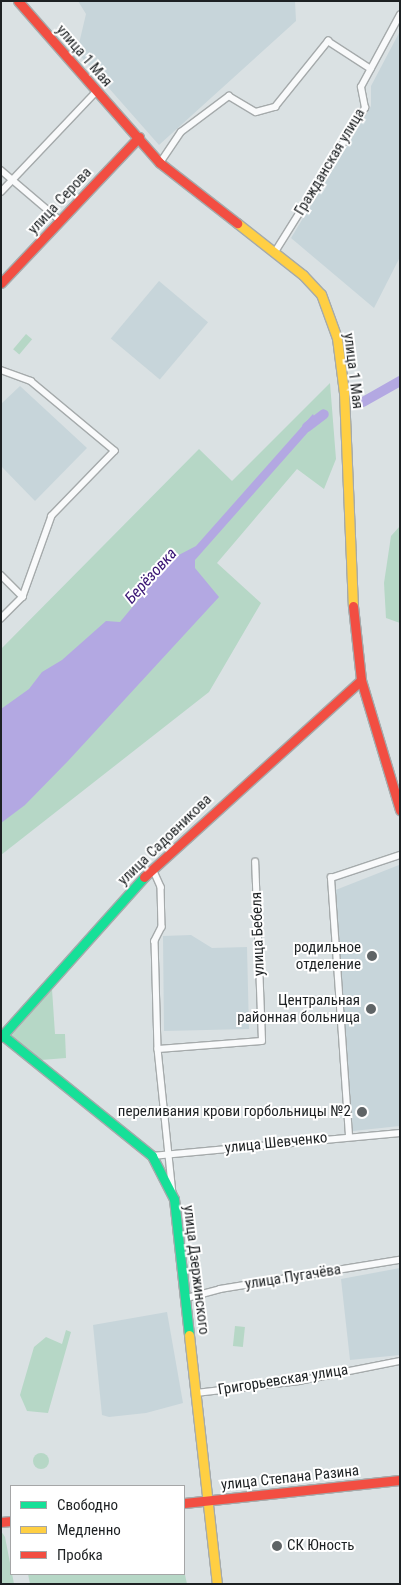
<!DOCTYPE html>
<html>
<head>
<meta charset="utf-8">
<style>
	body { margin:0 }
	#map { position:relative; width:401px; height:1585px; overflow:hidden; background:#dae1e3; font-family:"Roboto Condensed",sans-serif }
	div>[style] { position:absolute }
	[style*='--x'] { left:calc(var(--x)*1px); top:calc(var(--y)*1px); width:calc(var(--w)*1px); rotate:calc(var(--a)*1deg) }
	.built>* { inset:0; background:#c7d5da; transform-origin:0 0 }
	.green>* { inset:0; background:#b6d7c6; transform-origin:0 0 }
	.round { border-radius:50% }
	.water>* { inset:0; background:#b3a8e2 }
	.river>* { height:10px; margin:-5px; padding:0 5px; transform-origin:5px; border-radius:5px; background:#b3a8e2 }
	.roads { filter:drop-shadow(1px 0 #a5aaab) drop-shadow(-1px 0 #a5aaab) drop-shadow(0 1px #a5aaab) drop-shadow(0 -1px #a5aaab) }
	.street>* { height:5.5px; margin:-2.75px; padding:0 2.75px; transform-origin:2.75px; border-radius:2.75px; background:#f9fafb }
	.fast>* { height:9px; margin:-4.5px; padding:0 4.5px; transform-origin:4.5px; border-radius:4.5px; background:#16e098 }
	.slow>* { height:9px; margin:-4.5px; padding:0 4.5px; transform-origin:4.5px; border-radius:4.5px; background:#ffcf43 }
	.jam>* { height:9px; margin:-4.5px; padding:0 4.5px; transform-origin:4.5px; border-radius:4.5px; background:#f24e42 }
	.dots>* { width:14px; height:14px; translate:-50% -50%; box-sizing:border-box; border:2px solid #fff; border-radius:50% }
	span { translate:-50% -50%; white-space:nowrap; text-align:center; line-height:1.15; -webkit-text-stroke:4px #fff; paint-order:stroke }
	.street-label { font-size:15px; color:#1d2123 }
	.poi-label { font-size:15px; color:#1d2123 }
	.right { translate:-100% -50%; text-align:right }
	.left { translate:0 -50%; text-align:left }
	.water-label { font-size:16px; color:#391574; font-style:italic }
	.frame { position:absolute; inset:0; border:2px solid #1d2123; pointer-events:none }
	.legend { position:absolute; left:10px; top:1485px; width:175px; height:90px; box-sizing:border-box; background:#fff; border:1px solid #a5a6a7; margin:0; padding:6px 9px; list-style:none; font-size:15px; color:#1d2123 }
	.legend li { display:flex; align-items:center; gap:10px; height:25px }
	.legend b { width:25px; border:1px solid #a5a6a7 }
</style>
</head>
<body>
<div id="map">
	<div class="built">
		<i style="clip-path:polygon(78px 1px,295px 1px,296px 21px,159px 145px,77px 52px,86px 14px)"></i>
		<i style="clip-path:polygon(400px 31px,400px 257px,374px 308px,291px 238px,371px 106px,371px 86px)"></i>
		<i style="left:159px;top:281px;width:64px;height:75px;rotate:40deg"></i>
		<i style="clip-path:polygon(20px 386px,87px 448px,35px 501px,1px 466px,1px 404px)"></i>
		<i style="clip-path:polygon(399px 865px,400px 1126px,353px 1131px,333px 891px)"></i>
		<i style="clip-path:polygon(191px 935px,212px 948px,247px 947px,249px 1029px,164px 1031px,163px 936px)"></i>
		<i style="clip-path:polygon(400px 1268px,400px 1355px,350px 1360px,341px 1279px)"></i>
		<i style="clip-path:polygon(167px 1312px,183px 1403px,146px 1413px,109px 1417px,102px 1415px,93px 1325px)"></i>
	</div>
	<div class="green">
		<i style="left:26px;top:334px;width:8px;height:20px;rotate:40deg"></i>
		<i style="clip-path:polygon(330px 383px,336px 459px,324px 489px,297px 469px,217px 563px,261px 603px,209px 692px,1px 855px,1px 649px,199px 449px,232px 481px)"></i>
		<i style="clip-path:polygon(400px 526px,400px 623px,386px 618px,384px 583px,391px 536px)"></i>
		<i style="clip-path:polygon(52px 989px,55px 1034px,65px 1034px,66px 1058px,41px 1060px,11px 1036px)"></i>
		<i style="left:235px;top:1326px;width:10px;height:20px;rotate:6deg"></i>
		<i style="clip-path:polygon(66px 1330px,71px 1332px,48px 1413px,27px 1411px,20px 1395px,34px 1347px,46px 1337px,62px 1344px)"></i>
		<i class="round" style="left:33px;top:1453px;width:16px;height:16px"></i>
		<i style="clip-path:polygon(1px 1531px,5px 1537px,14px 1584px,1px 1584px)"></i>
		<i style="clip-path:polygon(184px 1570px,187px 1584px,30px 1584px,28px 1574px,184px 1574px)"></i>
	</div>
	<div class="water">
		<i style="clip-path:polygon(313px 414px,317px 422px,195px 560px,195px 568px,219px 597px,68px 761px,25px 805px,1px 823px,1px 709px,29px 689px,42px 672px,62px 660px,106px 621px,120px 622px,173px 558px,196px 546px)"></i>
	</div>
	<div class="river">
		<i style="--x:363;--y:402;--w:43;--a:-29.6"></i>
		<i style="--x:307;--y:427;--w:21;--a:-37"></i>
	</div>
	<div class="roads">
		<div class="street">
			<i style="--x:160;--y:163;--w:37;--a:-56"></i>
			<i style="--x:181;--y:132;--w:60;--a:-36.9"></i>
			<i style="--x:229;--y:96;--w:31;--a:31"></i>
			<i style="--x:256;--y:112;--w:20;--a:-15"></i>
			<i style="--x:275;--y:107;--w:85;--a:-51.2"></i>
			<i style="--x:328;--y:41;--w:51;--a:33.1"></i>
			<i style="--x:1;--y:170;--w:79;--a:40.4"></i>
			<i style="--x:1;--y:192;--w:139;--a:-46.5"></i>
			<i style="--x:275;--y:252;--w:170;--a:-58"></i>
			<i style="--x:365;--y:108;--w:21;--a:-101"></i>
			<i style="--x:361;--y:87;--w:82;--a:-61.6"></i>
			<i style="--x:1;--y:370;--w:32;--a:20"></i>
			<i style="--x:31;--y:381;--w:109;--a:39.8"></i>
			<i style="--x:115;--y:451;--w:91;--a:134.1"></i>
			<i style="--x:52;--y:516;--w:86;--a:109.7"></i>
			<i style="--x:23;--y:597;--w:31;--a:135"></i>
			<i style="--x:1;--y:575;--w:31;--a:45"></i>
			<i style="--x:153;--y:869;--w:20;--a:66"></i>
			<i style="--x:161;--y:887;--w:40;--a:88.6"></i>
			<i style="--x:162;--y:927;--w:16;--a:117"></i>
			<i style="--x:155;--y:941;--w:108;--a:88.4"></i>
			<i style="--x:158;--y:1049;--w:145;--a:84.1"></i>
			<i style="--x:158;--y:1049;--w:104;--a:-4.4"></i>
			<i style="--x:262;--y:1041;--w:179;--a:-92.2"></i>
			<i style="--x:349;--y:1136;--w:259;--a:-94"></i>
			<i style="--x:331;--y:878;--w:73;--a:-18.4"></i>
			<i style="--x:152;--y:1156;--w:249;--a:-5.3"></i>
			<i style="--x:187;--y:1298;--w:34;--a:-15"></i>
			<i style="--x:220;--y:1289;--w:182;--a:-9.2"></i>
			<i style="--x:196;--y:1393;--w:104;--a:-6.6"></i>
			<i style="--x:299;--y:1381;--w:103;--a:-11.2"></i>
		</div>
		<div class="fast">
			<i style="--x:1;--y:1034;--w:194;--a:38.9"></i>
			<i style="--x:152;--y:1156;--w:48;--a:62.9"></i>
			<i style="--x:174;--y:1199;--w:137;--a:83.7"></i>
			<i style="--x:1;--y:1037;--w:215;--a:-48.2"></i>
		</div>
		<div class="slow">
			<i style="--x:237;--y:223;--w:84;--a:38.2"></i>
			<i style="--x:303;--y:275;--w:26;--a:47"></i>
			<i style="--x:321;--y:294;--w:47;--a:70"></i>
			<i style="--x:337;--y:338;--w:55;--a:82.7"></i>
			<i style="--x:344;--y:393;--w:213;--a:87.6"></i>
			<i style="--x:189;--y:1335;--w:251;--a:83.6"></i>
		</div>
		<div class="jam">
			<i style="--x:18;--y:1;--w:215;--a:48.8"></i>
			<i style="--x:160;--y:163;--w:98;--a:37.9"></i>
			<i style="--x:1;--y:283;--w:201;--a:-46.6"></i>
			<i style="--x:353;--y:606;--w:74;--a:83.8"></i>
			<i style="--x:361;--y:680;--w:136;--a:73.3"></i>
			<i style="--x:144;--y:877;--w:293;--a:-42.2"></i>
			<i style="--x:184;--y:1503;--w:217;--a:-6.1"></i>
			<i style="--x:1;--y:1522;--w:10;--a:-6"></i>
		</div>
	</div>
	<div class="dots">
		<i style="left:372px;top:956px;background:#5f6466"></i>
		<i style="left:371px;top:1009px;background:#5f6466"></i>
		<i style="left:362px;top:1112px;background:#5f6466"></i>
		<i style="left:277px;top:1546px;background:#5f6466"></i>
	</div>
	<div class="street-label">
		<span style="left:84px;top:56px;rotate:49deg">улица 1 Мая</span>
		<span style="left:330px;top:162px;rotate:-59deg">Гражданская улица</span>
		<span style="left:60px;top:201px;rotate:-47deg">улица Серова</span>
		<span style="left:353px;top:371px;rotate:83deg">улица 1 Мая</span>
		<span style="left:165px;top:840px;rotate:-44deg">улица Садовникова</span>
		<span style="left:258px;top:934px;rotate:-92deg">улица Бебеля</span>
		<span style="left:276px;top:1143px;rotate:-6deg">улица Шевченко</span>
		<span style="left:196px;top:1270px;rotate:83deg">улица Дзержинского</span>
		<span style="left:293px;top:1277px;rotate:-9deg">улица Пугачёва</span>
		<span style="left:283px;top:1380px;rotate:-9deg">Григорьевская улица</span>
		<span style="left:290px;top:1478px;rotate:-6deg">улица Степана Разина</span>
	</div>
	<div class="poi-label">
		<span class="right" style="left:361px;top:956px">родильное<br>отделение</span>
		<span class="right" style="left:360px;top:1009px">Центральная<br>районная больница</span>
		<span class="right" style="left:351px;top:1112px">переливания крови горбольницы №2</span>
		<span class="left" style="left:287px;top:1546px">СК Юность</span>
	</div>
	<div class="water-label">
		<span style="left:151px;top:576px;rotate:-48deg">Берёзовка</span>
	</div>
	<div class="frame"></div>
	<ul class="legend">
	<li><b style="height:6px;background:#16e098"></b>Свободно</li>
	<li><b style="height:6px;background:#ffcf43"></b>Медленно</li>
	<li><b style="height:6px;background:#f24e42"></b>Пробка</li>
	</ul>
</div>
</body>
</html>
